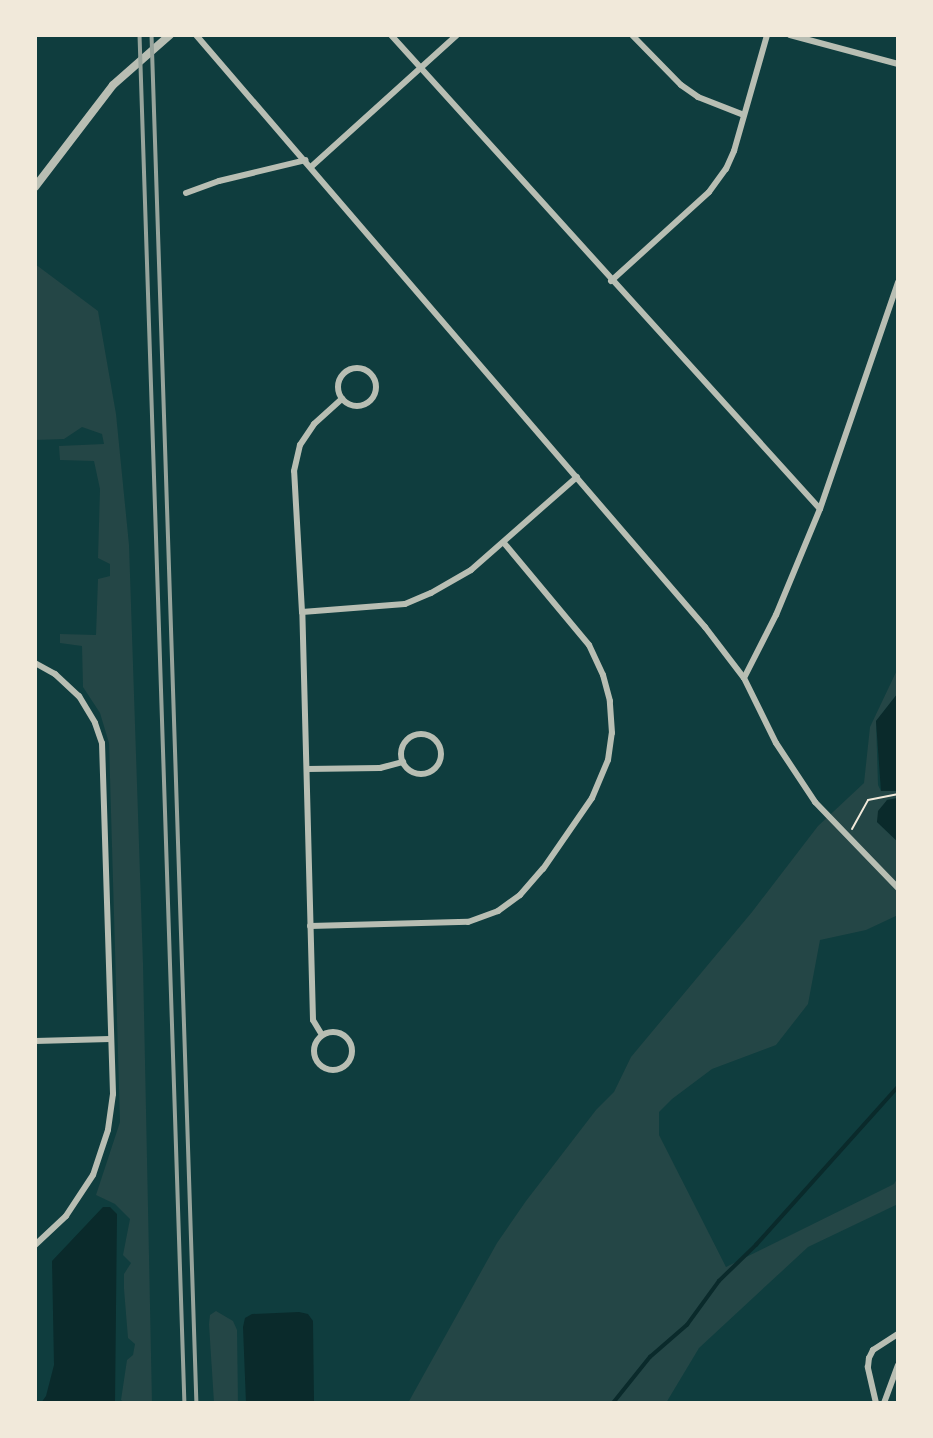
<!DOCTYPE html>
<html>
<head>
<meta charset="utf-8">
<style>
	body { margin:0 }
	#map { position:relative; width:933px; height:1438px; overflow:hidden; background:#0f3d3e; font-family:"Nunito Sans",sans-serif }
	div>[style] { position:absolute }
	[style*='--x'] { left:calc(var(--x)*1px); top:calc(var(--y)*1px); width:calc(var(--w)*1px); rotate:calc(var(--a)*1deg) }
	.green>* { inset:0; background:#244646 }
	.water>* { inset:0; background:#0a2a2b }
	.stream>* { height:3.5px; margin:-1.75px; padding:0 1.75px; transform-origin:1.75px; border-radius:1.75px; background:#0a2a2b }
	.path>* { height:2px; margin:-1px; padding:0 1px; transform-origin:1px; border-radius:1px; background:#f1e9da }
	.minor>* { height:6px; margin:-3px; padding:0 3px; transform-origin:3px; border-radius:3px; background:#b8beb3 }
	.minor>.ring { margin:-3px; padding:0; box-sizing:content-box; background:none; border:6px solid #b8beb3; border-radius:50% }
	.tertiary>* { height:8px; margin:-4px; padding:0 4px; transform-origin:4px; border-radius:4px; background:#b8beb3 }
	.rail>* { height:3.5px; margin:-1.75px; padding:0 1.75px; transform-origin:1.75px; border-radius:1.75px; background:#97a49c }
	span { translate:-50% -50%; white-space:nowrap; text-align:center; line-height:1.15; -webkit-text-stroke:5px #f1e9da; paint-order:stroke }
	.frame { position:absolute; inset:0; border:37px solid #f1e9da; pointer-events:none }
</style>
</head>
<body>
<div id="map">
	<div class="green">
		<i style="clip-path:polygon(35px 264px,98px 311px,116px 414px,129px 545px,143px 964px,152px 1403px,125px 1403px,121px 1400px,127px 1360px,133px 1355px,135px 1344px,128px 1338px,124px 1289px,124px 1274px,131px 1263px,123px 1255px,130px 1219px,115px 1204px,96px 1195px,120px 1122px,109px 743px,100px 713px,83px 687px,82px 646px,60px 643px,60px 634px,96px 635px,98px 579px,110px 576px,110px 564px,98px 558px,100px 489px,94px 461px,60px 460px,59px 446px,104px 444px,102px 434px,82px 427px,64px 439px,35px 440px)"></i>
		<i style="clip-path:polygon(898px 668px,898px 693px,876px 721px,878px 785px,881px 791px,898px 791px,898px 798px,887px 800px,877px 822px,898px 842px,898px 915px,866px 930px,820px 940px,808px 1004px,776px 1045px,712px 1069px,672px 1099px,659px 1112px,659px 1135px,726px 1267px,894px 1184px,898px 1177px,898px 1204px,808px 1247px,699px 1348px,666px 1403px,408px 1403px,497px 1243px,526px 1201px,596px 1110px,614px 1092px,631px 1057px,752px 912px,818px 826px,864px 783px,870px 727px)"></i>
		<i style="clip-path:polygon(216px 1311px,233px 1321px,237px 1330px,238px 1403px,214px 1403px,209px 1324px,210px 1315px)"></i>
	</div>
	<div class="water">
		<i style="clip-path:polygon(898px 693px,898px 791px,881px 791px,876px 721px)"></i>
		<i style="clip-path:polygon(898px 798px,898px 842px,877px 822px,878px 811px,887px 800px)"></i>
		<i style="clip-path:polygon(103px 1207px,110px 1207px,117px 1214px,115px 1403px,41px 1403px,46px 1396px,54px 1365px,52px 1261px)"></i>
		<i style="clip-path:polygon(299px 1312px,308px 1314px,313px 1321px,314px 1403px,246px 1403px,243px 1327px,245px 1318px,252px 1314px)"></i>
	</div>
	<div class="stream">
		<i style="--x:613;--y:1403;--w:59;--a:-51.2"></i>
		<i style="--x:650;--y:1357;--w:49;--a:-40.9"></i>
		<i style="--x:687;--y:1325;--w:54;--a:-54"></i>
		<i style="--x:719;--y:1281;--w:52;--a:-44.2"></i>
		<i style="--x:756;--y:1245;--w:212;--a:-48.1"></i>
	</div>
	<div class="path">
		<i style="--x:852;--y:829;--w:33;--a:-61"></i>
		<i style="--x:868;--y:800;--w:31;--a:-11"></i>
	</div>
	<div class="minor">
		<i style="--x:196;--y:35;--w:781;--a:49.31"></i>
		<i style="--x:705;--y:627;--w:64;--a:52.6"></i>
		<i style="--x:744;--y:678;--w:72;--a:63.8"></i>
		<i style="--x:776;--y:743;--w:71;--a:56.5"></i>
		<i style="--x:815;--y:802;--w:120;--a:46"></i>
		<i style="--x:391;--y:35;--w:639;--a:47.85"></i>
		<i style="--x:632;--y:35;--w:70;--a:45.6"></i>
		<i style="--x:681;--y:85;--w:21;--a:35"></i>
		<i style="--x:698;--y:97;--w:49;--a:21.4"></i>
		<i style="--x:790;--y:35;--w:112;--a:15"></i>
		<i style="--x:312;--y:166;--w:195;--a:-42.1"></i>
		<i style="--x:186;--y:193;--w:35;--a:-20"></i>
		<i style="--x:219;--y:181;--w:89;--a:-13.6"></i>
		<i style="--x:611;--y:281;--w:132;--a:-42.2"></i>
		<i style="--x:709;--y:192;--w:29;--a:-54"></i>
		<i style="--x:726;--y:169;--w:20;--a:-66"></i>
		<i style="--x:734;--y:151;--w:121;--a:-74.1"></i>
		<i class="ring" style="left:338px;top:368px;width:32px;height:32px"></i>
		<i style="--x:302;--y:612;--w:103;--a:-4.4"></i>
		<i style="--x:405;--y:604;--w:28;--a:-23"></i>
		<i style="--x:431;--y:593;--w:46;--a:-29.9"></i>
		<i style="--x:471;--y:570;--w:141;--a:-41.3"></i>
		<i style="--x:35;--y:663;--w:23;--a:29"></i>
		<i style="--x:55;--y:674;--w:33;--a:43"></i>
		<i style="--x:79;--y:696;--w:31;--a:59"></i>
		<i style="--x:95;--y:723;--w:21;--a:71"></i>
		<i style="--x:102;--y:743;--w:351;--a:88.2"></i>
		<i style="--x:113;--y:1094;--w:36;--a:98"></i>
		<i style="--x:108;--y:1130;--w:47;--a:108.4"></i>
		<i style="--x:93;--y:1175;--w:49;--a:123.4"></i>
		<i style="--x:66;--y:1216;--w:42;--a:136.9"></i>
		<i style="--x:744;--y:678;--w:71;--a:-63.1"></i>
		<i style="--x:776;--y:615;--w:115;--a:-67.5"></i>
		<i style="--x:820;--y:509;--w:240;--a:-71"></i>
		<i class="ring" style="left:401px;top:734px;width:34px;height:34px"></i>
		<i style="--x:307;--y:769;--w:73;--a:-0.8"></i>
		<i style="--x:380;--y:768;--w:24;--a:-15"></i>
		<i style="--x:310;--y:926;--w:158;--a:-1.5"></i>
		<i style="--x:468;--y:922;--w:32;--a:-20"></i>
		<i style="--x:498;--y:911;--w:27;--a:-36"></i>
		<i style="--x:520;--y:895;--w:35;--a:-49"></i>
		<i style="--x:543;--y:869;--w:86;--a:-55.4"></i>
		<i style="--x:592;--y:798;--w:41;--a:-67.2"></i>
		<i style="--x:608;--y:760;--w:27;--a:-82"></i>
		<i style="--x:612;--y:733;--w:32;--a:-94"></i>
		<i style="--x:610;--y:701;--w:27;--a:-105"></i>
		<i style="--x:603;--y:675;--w:33;--a:-115"></i>
		<i style="--x:589;--y:645;--w:133;--a:-129.8"></i>
		<i class="ring" style="left:314px;top:1032px;width:32px;height:32px"></i>
		<i style="--x:322;--y:1035;--w:17;--a:-121"></i>
		<i style="--x:313;--y:1020;--w:408;--a:-91.5"></i>
		<i style="--x:302;--y:612;--w:141;--a:-93.2"></i>
		<i style="--x:294;--y:471;--w:27;--a:-77"></i>
		<i style="--x:300;--y:445;--w:25;--a:-56"></i>
		<i style="--x:314;--y:424;--w:38;--a:-42"></i>
		<i style="--x:35;--y:1041;--w:75;--a:-1.5"></i>
		<i style="--x:876;--y:1403;--w:37;--a:-103"></i>
		<i style="--x:868;--y:1367;--w:9;--a:-84"></i>
		<i style="--x:869;--y:1358;--w:9;--a:-63"></i>
		<i style="--x:873;--y:1350;--w:30;--a:-33"></i>
		<i style="--x:884;--y:1403;--w:40;--a:-69.8"></i>
	</div>
	<div class="tertiary">
		<i style="--x:35;--y:187;--w:128;--a:-52.6"></i>
		<i style="--x:113;--y:85;--w:76;--a:-41.3"></i>
	</div>
	<div class="rail">
		<i style="--x:140;--y:35;--w:1369;--a:88.12"></i>
		<i style="--x:152;--y:35;--w:1369;--a:88.12"></i>
	</div>
	<div class="frame"></div>
</div>
</body>
</html>
